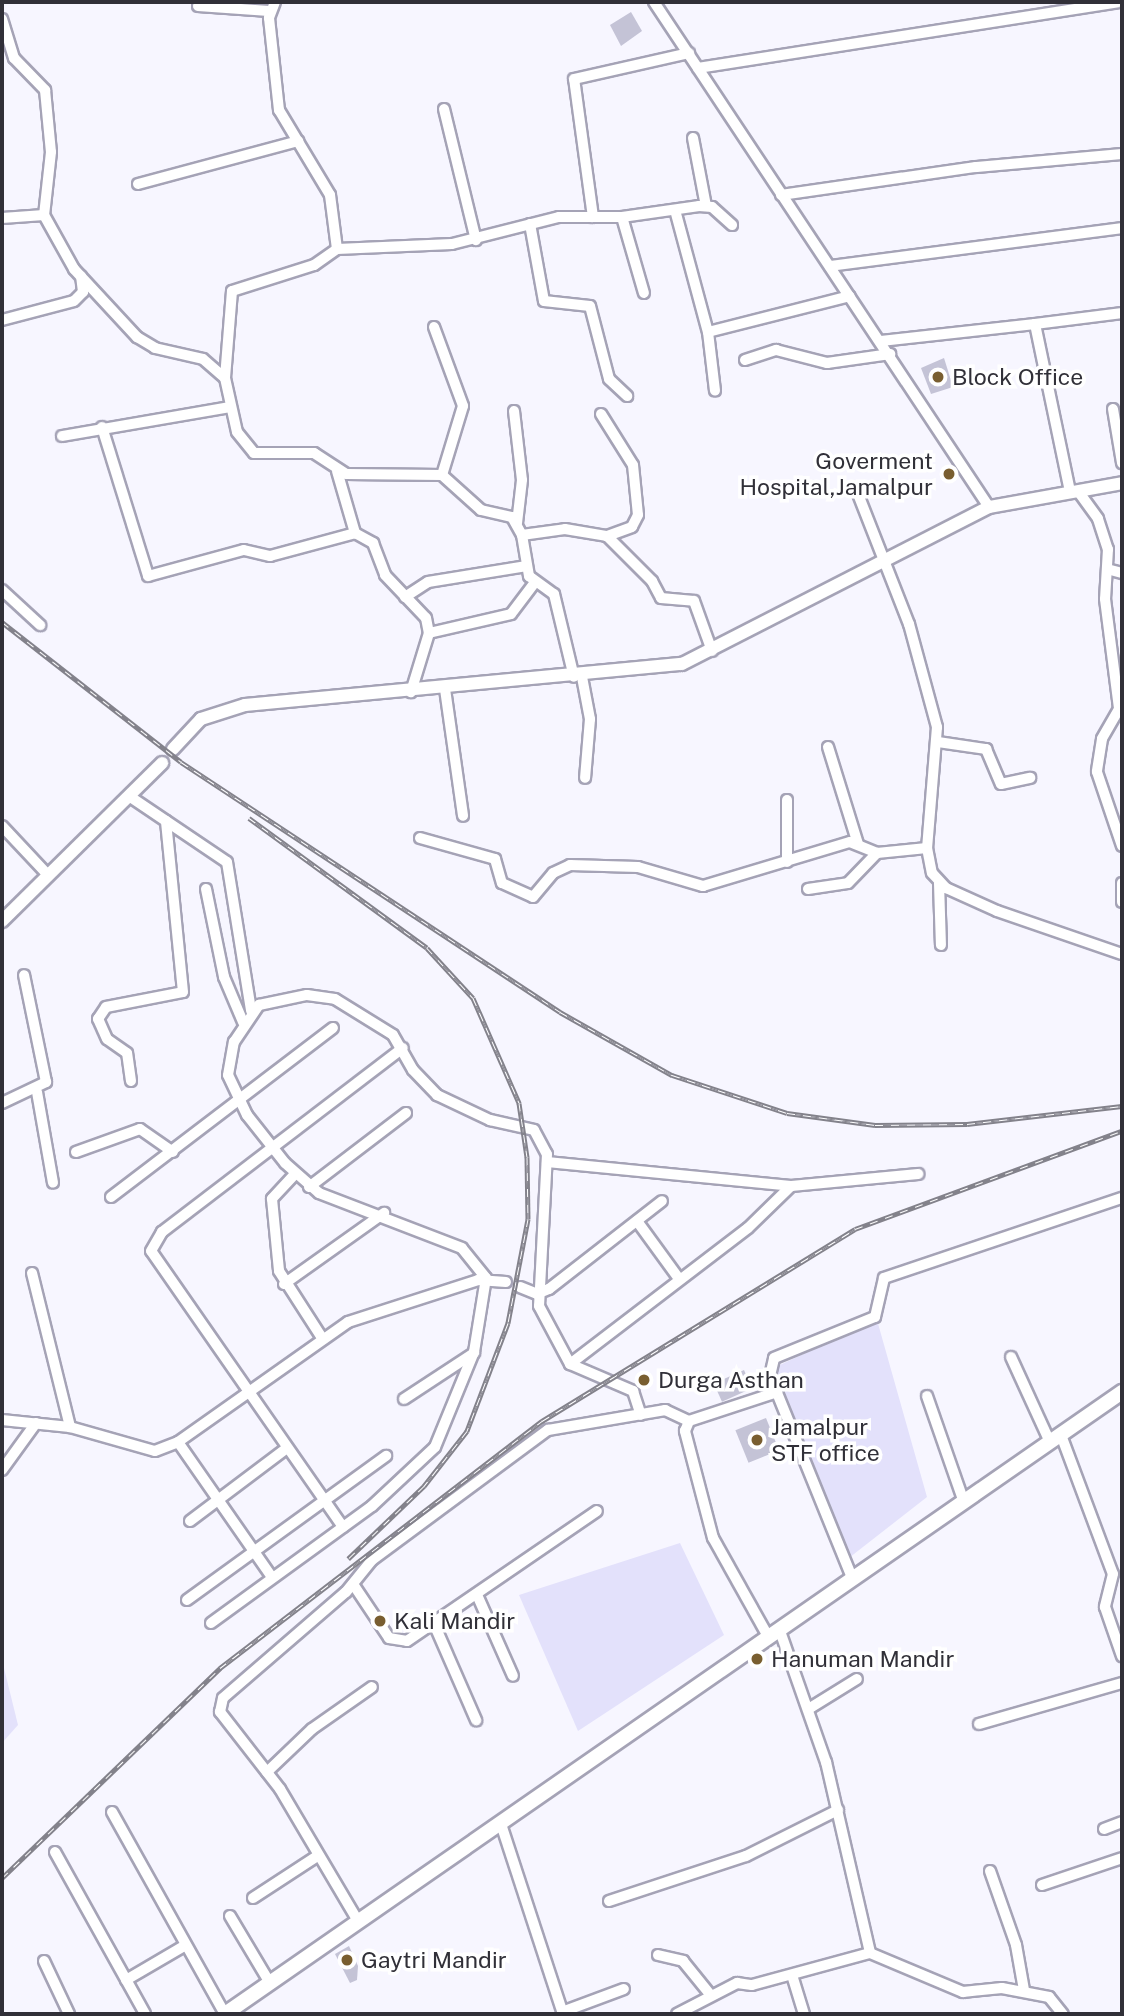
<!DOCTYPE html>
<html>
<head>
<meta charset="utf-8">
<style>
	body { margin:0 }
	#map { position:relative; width:1124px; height:2016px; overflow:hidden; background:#f7f6ff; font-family:"Public Sans",sans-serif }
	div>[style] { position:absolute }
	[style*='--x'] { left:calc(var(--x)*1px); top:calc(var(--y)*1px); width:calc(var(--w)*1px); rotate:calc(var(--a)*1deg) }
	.green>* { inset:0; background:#e3e1fb }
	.building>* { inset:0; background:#c4c3d6; transform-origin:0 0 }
	.roads { filter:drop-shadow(2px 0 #a5a3b6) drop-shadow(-2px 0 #a5a3b6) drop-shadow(0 2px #a5a3b6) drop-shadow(0 -2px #a5a3b6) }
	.minor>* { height:10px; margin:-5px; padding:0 5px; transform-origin:5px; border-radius:5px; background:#fff }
	.tertiary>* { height:12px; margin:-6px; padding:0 6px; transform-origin:6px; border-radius:6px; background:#fff }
	.secondary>* { height:14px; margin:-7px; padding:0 7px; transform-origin:7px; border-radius:7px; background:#fff }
	.rail>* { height:5px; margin-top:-2.5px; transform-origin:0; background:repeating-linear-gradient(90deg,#fff 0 8px,#83828b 0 16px); box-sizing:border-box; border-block:2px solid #83828b }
	.dots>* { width:19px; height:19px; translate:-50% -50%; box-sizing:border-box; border:4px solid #fff; border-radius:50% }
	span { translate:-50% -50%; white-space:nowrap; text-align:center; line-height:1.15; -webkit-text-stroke:7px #fff; paint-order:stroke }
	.poi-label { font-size:23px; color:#313038 }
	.left { translate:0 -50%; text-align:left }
	.right { translate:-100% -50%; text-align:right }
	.frame { position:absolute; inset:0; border:4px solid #313038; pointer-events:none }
</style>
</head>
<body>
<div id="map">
	<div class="green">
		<i style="clip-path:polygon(877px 1320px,927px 1497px,845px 1561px,769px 1370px)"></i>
		<i style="clip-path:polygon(680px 1543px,724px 1635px,578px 1731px,519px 1595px)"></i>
		<i style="clip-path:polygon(2px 1660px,18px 1725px,2px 1743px)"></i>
	</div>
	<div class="building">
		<i style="clip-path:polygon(631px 12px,642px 31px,621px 46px,610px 25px)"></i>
		<i style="clip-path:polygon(944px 358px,953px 387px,931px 394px,921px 368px)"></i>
		<i style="left:744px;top:1370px;width:20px;height:33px;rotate:66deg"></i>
		<i style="left:766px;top:1418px;width:35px;height:33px;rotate:68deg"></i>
		<i style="clip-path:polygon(349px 1946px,358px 1966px,357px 1980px,350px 1983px,335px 1954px)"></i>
	</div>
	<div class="roads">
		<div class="minor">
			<i style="--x:275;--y:2;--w:17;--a:111"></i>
			<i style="--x:269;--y:18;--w:93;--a:83.8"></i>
			<i style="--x:279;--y:110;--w:99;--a:59"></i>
			<i style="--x:330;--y:195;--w:54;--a:82.6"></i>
			<i style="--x:337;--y:249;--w:28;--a:145"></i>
			<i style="--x:314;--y:265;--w:86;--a:162.4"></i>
			<i style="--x:232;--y:291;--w:87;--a:94.6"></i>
			<i style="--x:225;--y:378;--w:55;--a:77.5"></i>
			<i style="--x:237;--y:432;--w:27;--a:51"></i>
			<i style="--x:254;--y:453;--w:60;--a:0"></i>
			<i style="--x:314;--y:453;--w:38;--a:33"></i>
			<i style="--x:346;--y:474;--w:96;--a:0.6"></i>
			<i style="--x:442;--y:475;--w:52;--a:41.9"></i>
			<i style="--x:481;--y:510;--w:32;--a:13"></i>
			<i style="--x:512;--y:517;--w:21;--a:61"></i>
			<i style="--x:522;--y:535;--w:42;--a:80.3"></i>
			<i style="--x:529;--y:576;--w:31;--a:36"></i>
			<i style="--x:554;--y:594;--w:85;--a:76.5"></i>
			<i style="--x:654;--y:2;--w:606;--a:56.44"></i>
			<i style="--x:198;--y:6;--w:71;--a:4"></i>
			<i style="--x:2;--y:19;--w:41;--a:72.9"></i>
			<i style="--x:14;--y:58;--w:45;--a:45.9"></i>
			<i style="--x:45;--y:90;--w:62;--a:84.5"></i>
			<i style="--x:51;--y:152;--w:63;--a:96.3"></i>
			<i style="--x:698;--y:68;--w:425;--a:-8.9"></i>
			<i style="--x:444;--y:109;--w:135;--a:76.3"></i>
			<i style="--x:693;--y:138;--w:69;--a:79.2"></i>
			<i style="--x:138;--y:184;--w:166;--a:-15"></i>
			<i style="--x:781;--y:195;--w:197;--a:-8.2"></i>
			<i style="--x:976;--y:167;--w:147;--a:-5.1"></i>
			<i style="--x:675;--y:210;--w:126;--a:74.9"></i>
			<i style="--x:708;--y:332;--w:146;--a:-14.2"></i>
			<i style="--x:593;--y:217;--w:139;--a:-97.8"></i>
			<i style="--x:574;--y:79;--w:118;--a:-12.7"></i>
			<i style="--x:622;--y:217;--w:79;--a:73.9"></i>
			<i style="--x:2;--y:218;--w:42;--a:-4.1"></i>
			<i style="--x:44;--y:215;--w:62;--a:60.9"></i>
			<i style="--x:74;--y:269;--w:93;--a:47.2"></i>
			<i style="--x:137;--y:337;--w:21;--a:31"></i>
			<i style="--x:155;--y:348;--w:49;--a:12.9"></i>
			<i style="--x:203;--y:359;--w:29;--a:41"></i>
			<i style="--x:530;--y:224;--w:78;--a:79.7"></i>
			<i style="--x:544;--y:301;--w:46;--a:6.2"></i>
			<i style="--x:590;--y:306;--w:75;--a:75.4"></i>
			<i style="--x:609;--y:379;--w:25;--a:43"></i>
			<i style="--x:337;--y:249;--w:115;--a:-2.5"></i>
			<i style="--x:452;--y:244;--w:110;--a:-14.2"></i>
			<i style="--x:559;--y:217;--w:63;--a:0"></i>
			<i style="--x:622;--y:217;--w:78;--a:-8.1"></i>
			<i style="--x:699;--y:206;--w:13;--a:4"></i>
			<i style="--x:712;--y:207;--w:27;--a:42"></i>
			<i style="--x:830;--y:266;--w:294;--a:-7.4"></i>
			<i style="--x:2;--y:320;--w:74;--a:-14.8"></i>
			<i style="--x:74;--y:301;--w:13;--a:-45"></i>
			<i style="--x:83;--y:292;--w:16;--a:-97"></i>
			<i style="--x:1035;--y:324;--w:88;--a:-7.2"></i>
			<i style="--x:434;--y:327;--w:84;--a:69.8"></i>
			<i style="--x:463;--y:406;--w:72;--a:106.9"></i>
			<i style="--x:708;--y:332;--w:59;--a:83.2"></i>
			<i style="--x:881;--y:341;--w:155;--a:-6.3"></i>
			<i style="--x:1035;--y:324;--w:171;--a:78.2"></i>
			<i style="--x:745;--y:360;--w:33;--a:-18"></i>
			<i style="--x:776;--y:350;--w:53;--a:14.3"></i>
			<i style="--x:827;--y:363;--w:64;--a:-8.1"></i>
			<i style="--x:1113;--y:409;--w:55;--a:80.5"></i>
			<i style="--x:514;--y:411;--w:69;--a:83.4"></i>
			<i style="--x:522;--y:480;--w:43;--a:96.6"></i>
			<i style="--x:601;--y:414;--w:60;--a:57.9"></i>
			<i style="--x:633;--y:465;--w:50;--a:84.3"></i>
			<i style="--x:638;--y:515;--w:13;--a:117"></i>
			<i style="--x:632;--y:527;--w:27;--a:160"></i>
			<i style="--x:102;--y:427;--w:156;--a:72.8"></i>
			<i style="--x:148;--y:576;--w:99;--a:-15.2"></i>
			<i style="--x:244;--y:550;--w:27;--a:13"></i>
			<i style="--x:270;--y:556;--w:88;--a:-15.1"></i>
			<i style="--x:62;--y:436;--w:170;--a:-9.8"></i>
			<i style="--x:337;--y:471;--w:65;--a:73.8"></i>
			<i style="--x:355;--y:533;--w:21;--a:29"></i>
			<i style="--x:373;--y:543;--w:34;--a:69"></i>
			<i style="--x:385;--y:575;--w:59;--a:46.4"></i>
			<i style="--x:426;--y:618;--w:15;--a:79"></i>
			<i style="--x:429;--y:633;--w:62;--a:107"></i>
			<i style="--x:1078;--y:491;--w:34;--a:54"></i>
			<i style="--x:1098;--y:519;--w:32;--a:72"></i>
			<i style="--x:1108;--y:549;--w:50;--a:93.4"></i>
			<i style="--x:1105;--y:599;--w:111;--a:82.7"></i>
			<i style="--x:1119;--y:709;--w:34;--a:120"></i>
			<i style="--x:1102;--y:739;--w:33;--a:99"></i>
			<i style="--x:1097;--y:772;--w:78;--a:71.3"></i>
			<i style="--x:858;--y:494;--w:140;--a:68.6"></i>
			<i style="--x:909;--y:624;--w:107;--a:74.8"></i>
			<i style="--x:937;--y:727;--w:121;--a:94.7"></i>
			<i style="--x:927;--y:848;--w:25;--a:79"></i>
			<i style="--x:932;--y:873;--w:21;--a:47"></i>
			<i style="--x:946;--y:888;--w:56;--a:24.3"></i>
			<i style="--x:997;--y:911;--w:132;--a:19"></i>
			<i style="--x:522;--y:535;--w:43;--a:-7.9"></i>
			<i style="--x:565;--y:529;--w:43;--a:9.5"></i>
			<i style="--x:607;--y:536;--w:64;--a:45"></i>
			<i style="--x:652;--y:581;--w:19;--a:62"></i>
			<i style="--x:661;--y:598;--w:33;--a:5"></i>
			<i style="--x:694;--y:601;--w:53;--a:70.2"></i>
			<i style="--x:1107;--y:569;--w:16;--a:15"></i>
			<i style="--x:2;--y:590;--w:52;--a:42.6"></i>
			<i style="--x:405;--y:597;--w:27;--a:-33"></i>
			<i style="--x:428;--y:582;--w:100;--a:-9.2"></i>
			<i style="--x:429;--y:633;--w:84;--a:-13"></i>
			<i style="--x:511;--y:614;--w:38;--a:-53"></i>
			<i style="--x:582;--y:677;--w:43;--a:79.2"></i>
			<i style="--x:590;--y:719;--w:59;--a:94.8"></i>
			<i style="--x:445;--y:689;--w:128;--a:81.9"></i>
			<i style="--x:938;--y:742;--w:49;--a:8.3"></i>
			<i style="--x:986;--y:749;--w:38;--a:67"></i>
			<i style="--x:1001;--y:784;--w:30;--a:-12"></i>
			<i style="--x:828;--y:747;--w:102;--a:72.8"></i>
			<i style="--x:129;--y:796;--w:118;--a:34"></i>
			<i style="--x:227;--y:862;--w:151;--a:80.8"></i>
			<i style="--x:2;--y:826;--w:67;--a:46.8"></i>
			<i style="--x:420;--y:838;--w:78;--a:15.6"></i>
			<i style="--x:495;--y:859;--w:25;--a:74"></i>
			<i style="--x:502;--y:883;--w:34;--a:24"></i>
			<i style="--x:533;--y:897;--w:31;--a:-50"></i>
			<i style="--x:553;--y:873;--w:19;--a:-25"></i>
			<i style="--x:570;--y:865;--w:68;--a:1.7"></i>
			<i style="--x:638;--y:867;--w:68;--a:16.3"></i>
			<i style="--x:703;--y:886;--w:153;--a:-16.7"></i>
			<i style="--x:850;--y:842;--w:29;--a:22"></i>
			<i style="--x:877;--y:853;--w:50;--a:-5.7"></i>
			<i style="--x:787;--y:862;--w:62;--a:-90"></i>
			<i style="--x:939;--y:883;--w:62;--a:88.2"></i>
			<i style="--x:1122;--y:883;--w:19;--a:90"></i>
			<i style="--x:206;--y:889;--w:90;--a:78.4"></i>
			<i style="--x:224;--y:977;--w:49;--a:67.1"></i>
			<i style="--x:808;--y:889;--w:40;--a:-8.5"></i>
			<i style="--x:848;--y:883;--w:42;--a:-46"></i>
			<i style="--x:131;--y:1081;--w:28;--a:-98"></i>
			<i style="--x:127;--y:1053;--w:24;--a:-145"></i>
			<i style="--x:107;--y:1039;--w:22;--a:-114"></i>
			<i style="--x:98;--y:1019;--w:14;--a:-56"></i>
			<i style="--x:106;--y:1007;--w:78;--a:-11"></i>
			<i style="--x:183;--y:992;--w:172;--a:-95.7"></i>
			<i style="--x:37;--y:1092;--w:92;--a:80"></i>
			<i style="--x:2;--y:1103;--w:49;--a:-25.5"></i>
			<i style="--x:46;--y:1082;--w:109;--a:-101.6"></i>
			<i style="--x:76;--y:1152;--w:68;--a:-19.8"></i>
			<i style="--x:140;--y:1129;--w:40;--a:34.9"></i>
			<i style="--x:547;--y:1162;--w:245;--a:5.6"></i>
			<i style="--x:295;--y:1174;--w:34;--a:133"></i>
			<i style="--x:272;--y:1199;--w:72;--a:84.4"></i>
			<i style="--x:279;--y:1271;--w:80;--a:57.3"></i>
			<i style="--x:309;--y:1187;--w:122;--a:-37.3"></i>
			<i style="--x:111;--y:1197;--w:279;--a:-37.3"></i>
			<i style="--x:637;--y:1221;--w:68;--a:54"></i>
			<i style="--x:32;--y:1273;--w:159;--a:76.1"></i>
			<i style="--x:284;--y:1284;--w:123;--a:-35.4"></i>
			<i style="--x:520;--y:1287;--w:18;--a:22"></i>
			<i style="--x:537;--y:1294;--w:13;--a:-23"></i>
			<i style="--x:549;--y:1289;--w:143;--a:-37.9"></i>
			<i style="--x:1011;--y:1357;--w:94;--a:65.4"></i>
			<i style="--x:570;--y:1364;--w:224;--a:-37.4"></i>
			<i style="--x:748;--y:1228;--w:60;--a:-44.3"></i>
			<i style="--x:791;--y:1186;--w:128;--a:-5.4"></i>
			<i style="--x:927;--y:1396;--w:112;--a:70.8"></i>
			<i style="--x:404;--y:1399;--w:84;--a:-33.3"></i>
			<i style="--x:2;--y:1420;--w:68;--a:5.9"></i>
			<i style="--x:70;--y:1427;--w:88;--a:15.8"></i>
			<i style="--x:155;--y:1451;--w:25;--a:-21"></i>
			<i style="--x:178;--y:1442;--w:208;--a:-35.2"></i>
			<i style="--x:348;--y:1322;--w:137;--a:-17.9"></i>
			<i style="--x:478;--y:1280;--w:28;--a:4"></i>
			<i style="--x:1061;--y:1435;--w:148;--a:69.5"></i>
			<i style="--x:1113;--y:1574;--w:34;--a:104"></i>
			<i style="--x:1105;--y:1607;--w:52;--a:70.9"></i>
			<i style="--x:178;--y:1442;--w:165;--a:55.2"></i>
			<i style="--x:2;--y:1470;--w:58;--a:-54.1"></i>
			<i style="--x:190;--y:1521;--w:121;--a:-37"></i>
			<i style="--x:343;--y:1527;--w:336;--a:-124.8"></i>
			<i style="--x:151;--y:1251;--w:22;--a:-60"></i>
			<i style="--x:162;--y:1232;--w:303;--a:-37.4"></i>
			<i style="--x:853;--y:1580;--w:220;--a:-112.1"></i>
			<i style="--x:770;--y:1376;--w:18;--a:-77"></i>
			<i style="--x:774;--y:1358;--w:109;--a:-22.1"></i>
			<i style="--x:875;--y:1317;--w:40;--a:-77"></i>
			<i style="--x:884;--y:1278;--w:251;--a:-18.6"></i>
			<i style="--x:353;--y:1584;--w:65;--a:56.3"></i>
			<i style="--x:389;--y:1638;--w:18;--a:9"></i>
			<i style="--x:407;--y:1641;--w:230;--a:-34.4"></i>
			<i style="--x:478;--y:1597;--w:86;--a:66.1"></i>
			<i style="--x:187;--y:1600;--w:246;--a:-35.9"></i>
			<i style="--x:211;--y:1623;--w:199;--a:-36"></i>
			<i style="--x:372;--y:1506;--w:86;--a:-43.1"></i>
			<i style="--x:435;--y:1447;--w:103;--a:-67.7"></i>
			<i style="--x:474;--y:1352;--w:75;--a:-80.8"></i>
			<i style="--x:486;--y:1278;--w:38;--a:-129"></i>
			<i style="--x:462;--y:1248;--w:153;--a:-159"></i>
			<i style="--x:319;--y:1193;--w:45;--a:-138.6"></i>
			<i style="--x:285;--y:1163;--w:61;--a:-128.4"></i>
			<i style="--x:247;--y:1115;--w:44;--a:-115.4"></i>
			<i style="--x:228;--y:1075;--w:34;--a:-80"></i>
			<i style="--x:234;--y:1042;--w:45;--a:-56"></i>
			<i style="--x:259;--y:1005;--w:49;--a:-11.8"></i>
			<i style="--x:307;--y:995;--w:28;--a:8"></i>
			<i style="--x:335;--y:999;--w:68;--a:31.8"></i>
			<i style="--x:393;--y:1035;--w:40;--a:60.3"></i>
			<i style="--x:413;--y:1070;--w:35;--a:46"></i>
			<i style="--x:437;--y:1095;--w:59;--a:25.3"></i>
			<i style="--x:490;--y:1120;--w:45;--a:12.8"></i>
			<i style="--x:534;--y:1130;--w:27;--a:62"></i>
			<i style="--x:547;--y:1154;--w:152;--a:93"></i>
			<i style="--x:539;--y:1306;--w:66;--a:61.9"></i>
			<i style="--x:570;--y:1364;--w:69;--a:23.2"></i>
			<i style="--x:633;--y:1391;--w:25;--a:72"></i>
			<i style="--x:435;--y:1626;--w:103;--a:66.4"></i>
			<i style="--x:780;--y:1631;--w:139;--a:70.7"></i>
			<i style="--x:826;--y:1762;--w:196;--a:77"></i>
			<i style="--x:769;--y:1638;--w:115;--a:-119.2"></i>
			<i style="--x:713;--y:1538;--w:111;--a:-104.7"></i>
			<i style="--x:685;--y:1431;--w:11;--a:-68"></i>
			<i style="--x:689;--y:1421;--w:93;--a:-18.2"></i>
			<i style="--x:810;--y:1708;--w:55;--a:-31.7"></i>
			<i style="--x:979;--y:1724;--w:149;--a:-16"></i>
			<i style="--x:267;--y:1772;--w:62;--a:-43.7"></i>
			<i style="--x:312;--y:1729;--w:73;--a:-35"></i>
			<i style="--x:112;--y:1812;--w:231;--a:60.8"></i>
			<i style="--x:501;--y:1824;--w:200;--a:71.9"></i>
			<i style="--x:1104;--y:1829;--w:19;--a:-21"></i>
			<i style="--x:55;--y:1852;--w:185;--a:60.9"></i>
			<i style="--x:990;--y:1871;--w:78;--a:70.6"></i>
			<i style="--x:1016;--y:1945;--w:46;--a:79.9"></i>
			<i style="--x:1042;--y:1885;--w:84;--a:-18.6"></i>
			<i style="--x:253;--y:1898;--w:75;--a:-33.1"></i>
			<i style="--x:609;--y:1901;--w:144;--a:-18.2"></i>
			<i style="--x:746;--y:1856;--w:103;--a:-26.6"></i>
			<i style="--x:230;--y:1916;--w:78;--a:59.2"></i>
			<i style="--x:358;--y:1921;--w:153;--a:-120.6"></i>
			<i style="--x:280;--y:1789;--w:98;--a:-127.9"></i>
			<i style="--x:220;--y:1712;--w:14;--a:-78"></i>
			<i style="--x:223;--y:1698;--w:162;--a:-40.8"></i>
			<i style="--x:346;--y:1592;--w:41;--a:-50.9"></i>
			<i style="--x:372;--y:1560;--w:219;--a:-36.5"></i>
			<i style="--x:548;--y:1430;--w:119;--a:-9.7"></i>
			<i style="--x:665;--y:1410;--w:26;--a:25"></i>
			<i style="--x:658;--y:1955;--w:26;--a:13"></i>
			<i style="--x:683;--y:1961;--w:41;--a:50.9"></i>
			<i style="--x:44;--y:1961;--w:59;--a:64.7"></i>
			<i style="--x:792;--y:1975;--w:41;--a:72.9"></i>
			<i style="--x:126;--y:1980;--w:69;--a:-30.3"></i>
			<i style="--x:562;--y:2012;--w:66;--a:-20.4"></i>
			<i style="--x:677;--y:2014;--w:68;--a:-27.3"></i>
			<i style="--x:737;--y:1983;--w:15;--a:8"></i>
			<i style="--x:752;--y:1985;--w:122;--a:-15.2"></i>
			<i style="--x:870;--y:1953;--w:101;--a:22.8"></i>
			<i style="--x:963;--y:1992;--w:39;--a:-6"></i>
			<i style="--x:1002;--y:1988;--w:48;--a:10.8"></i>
			<i style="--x:1049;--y:1997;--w:22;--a:51"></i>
		</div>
		<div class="tertiary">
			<i style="--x:173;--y:749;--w:41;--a:-47"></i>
			<i style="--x:201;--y:719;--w:46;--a:-17.7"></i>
			<i style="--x:245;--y:705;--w:439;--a:-5.4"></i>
			<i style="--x:682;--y:664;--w:345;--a:-27.1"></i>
			<i style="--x:989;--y:507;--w:135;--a:-10.2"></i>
			<i style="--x:2;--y:921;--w:225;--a:-44.6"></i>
		</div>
		<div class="secondary">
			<i style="--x:225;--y:2014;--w:1092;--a:-34.74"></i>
		</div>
	</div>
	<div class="rail">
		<i style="--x:2;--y:622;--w:227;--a:38"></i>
		<i style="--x:181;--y:762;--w:454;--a:33.4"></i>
		<i style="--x:560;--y:1012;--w:129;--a:29.4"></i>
		<i style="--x:672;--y:1075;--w:121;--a:18.3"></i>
		<i style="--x:787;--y:1113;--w:89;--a:7.8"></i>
		<i style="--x:875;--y:1125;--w:92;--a:-0.6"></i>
		<i style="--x:967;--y:1124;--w:156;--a:-6.6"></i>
		<i style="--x:249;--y:818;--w:220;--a:36.1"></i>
		<i style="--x:427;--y:948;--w:68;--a:47.4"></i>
		<i style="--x:473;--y:998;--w:115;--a:66.3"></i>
		<i style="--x:519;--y:1103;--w:55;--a:81.6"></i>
		<i style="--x:527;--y:1157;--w:62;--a:89.1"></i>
		<i style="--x:528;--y:1219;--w:106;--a:100.9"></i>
		<i style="--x:508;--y:1323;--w:116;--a:110.8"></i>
		<i style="--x:467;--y:1431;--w:70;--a:128"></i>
		<i style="--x:424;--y:1486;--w:105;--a:136.2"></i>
		<i style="--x:2;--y:1878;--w:303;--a:-43.9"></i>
		<i style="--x:220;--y:1668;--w:406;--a:-37.5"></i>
		<i style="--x:542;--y:1421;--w:367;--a:-31.5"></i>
		<i style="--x:855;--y:1229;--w:284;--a:-20.2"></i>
	</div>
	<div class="dots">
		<i style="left:938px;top:377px;background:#795e30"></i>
		<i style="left:949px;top:474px;background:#795e30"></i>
		<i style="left:644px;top:1380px;background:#795e30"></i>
		<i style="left:757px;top:1440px;background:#795e30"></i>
		<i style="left:380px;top:1621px;background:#795e30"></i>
		<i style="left:757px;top:1659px;background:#795e30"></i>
		<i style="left:347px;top:1960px;background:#795e30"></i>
	</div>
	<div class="poi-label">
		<span class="left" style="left:952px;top:377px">Block Office</span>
		<span class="right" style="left:933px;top:474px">Goverment<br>Hospital,Jamalpur</span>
		<span class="left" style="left:658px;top:1380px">Durga Asthan</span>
		<span class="left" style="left:771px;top:1440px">Jamalpur<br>STF office</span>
		<span class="left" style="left:394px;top:1621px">Kali Mandir</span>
		<span class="left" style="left:771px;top:1659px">Hanuman Mandir</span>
		<span class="left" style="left:361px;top:1960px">Gaytri Mandir</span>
	</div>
	<div class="frame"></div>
</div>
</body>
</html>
